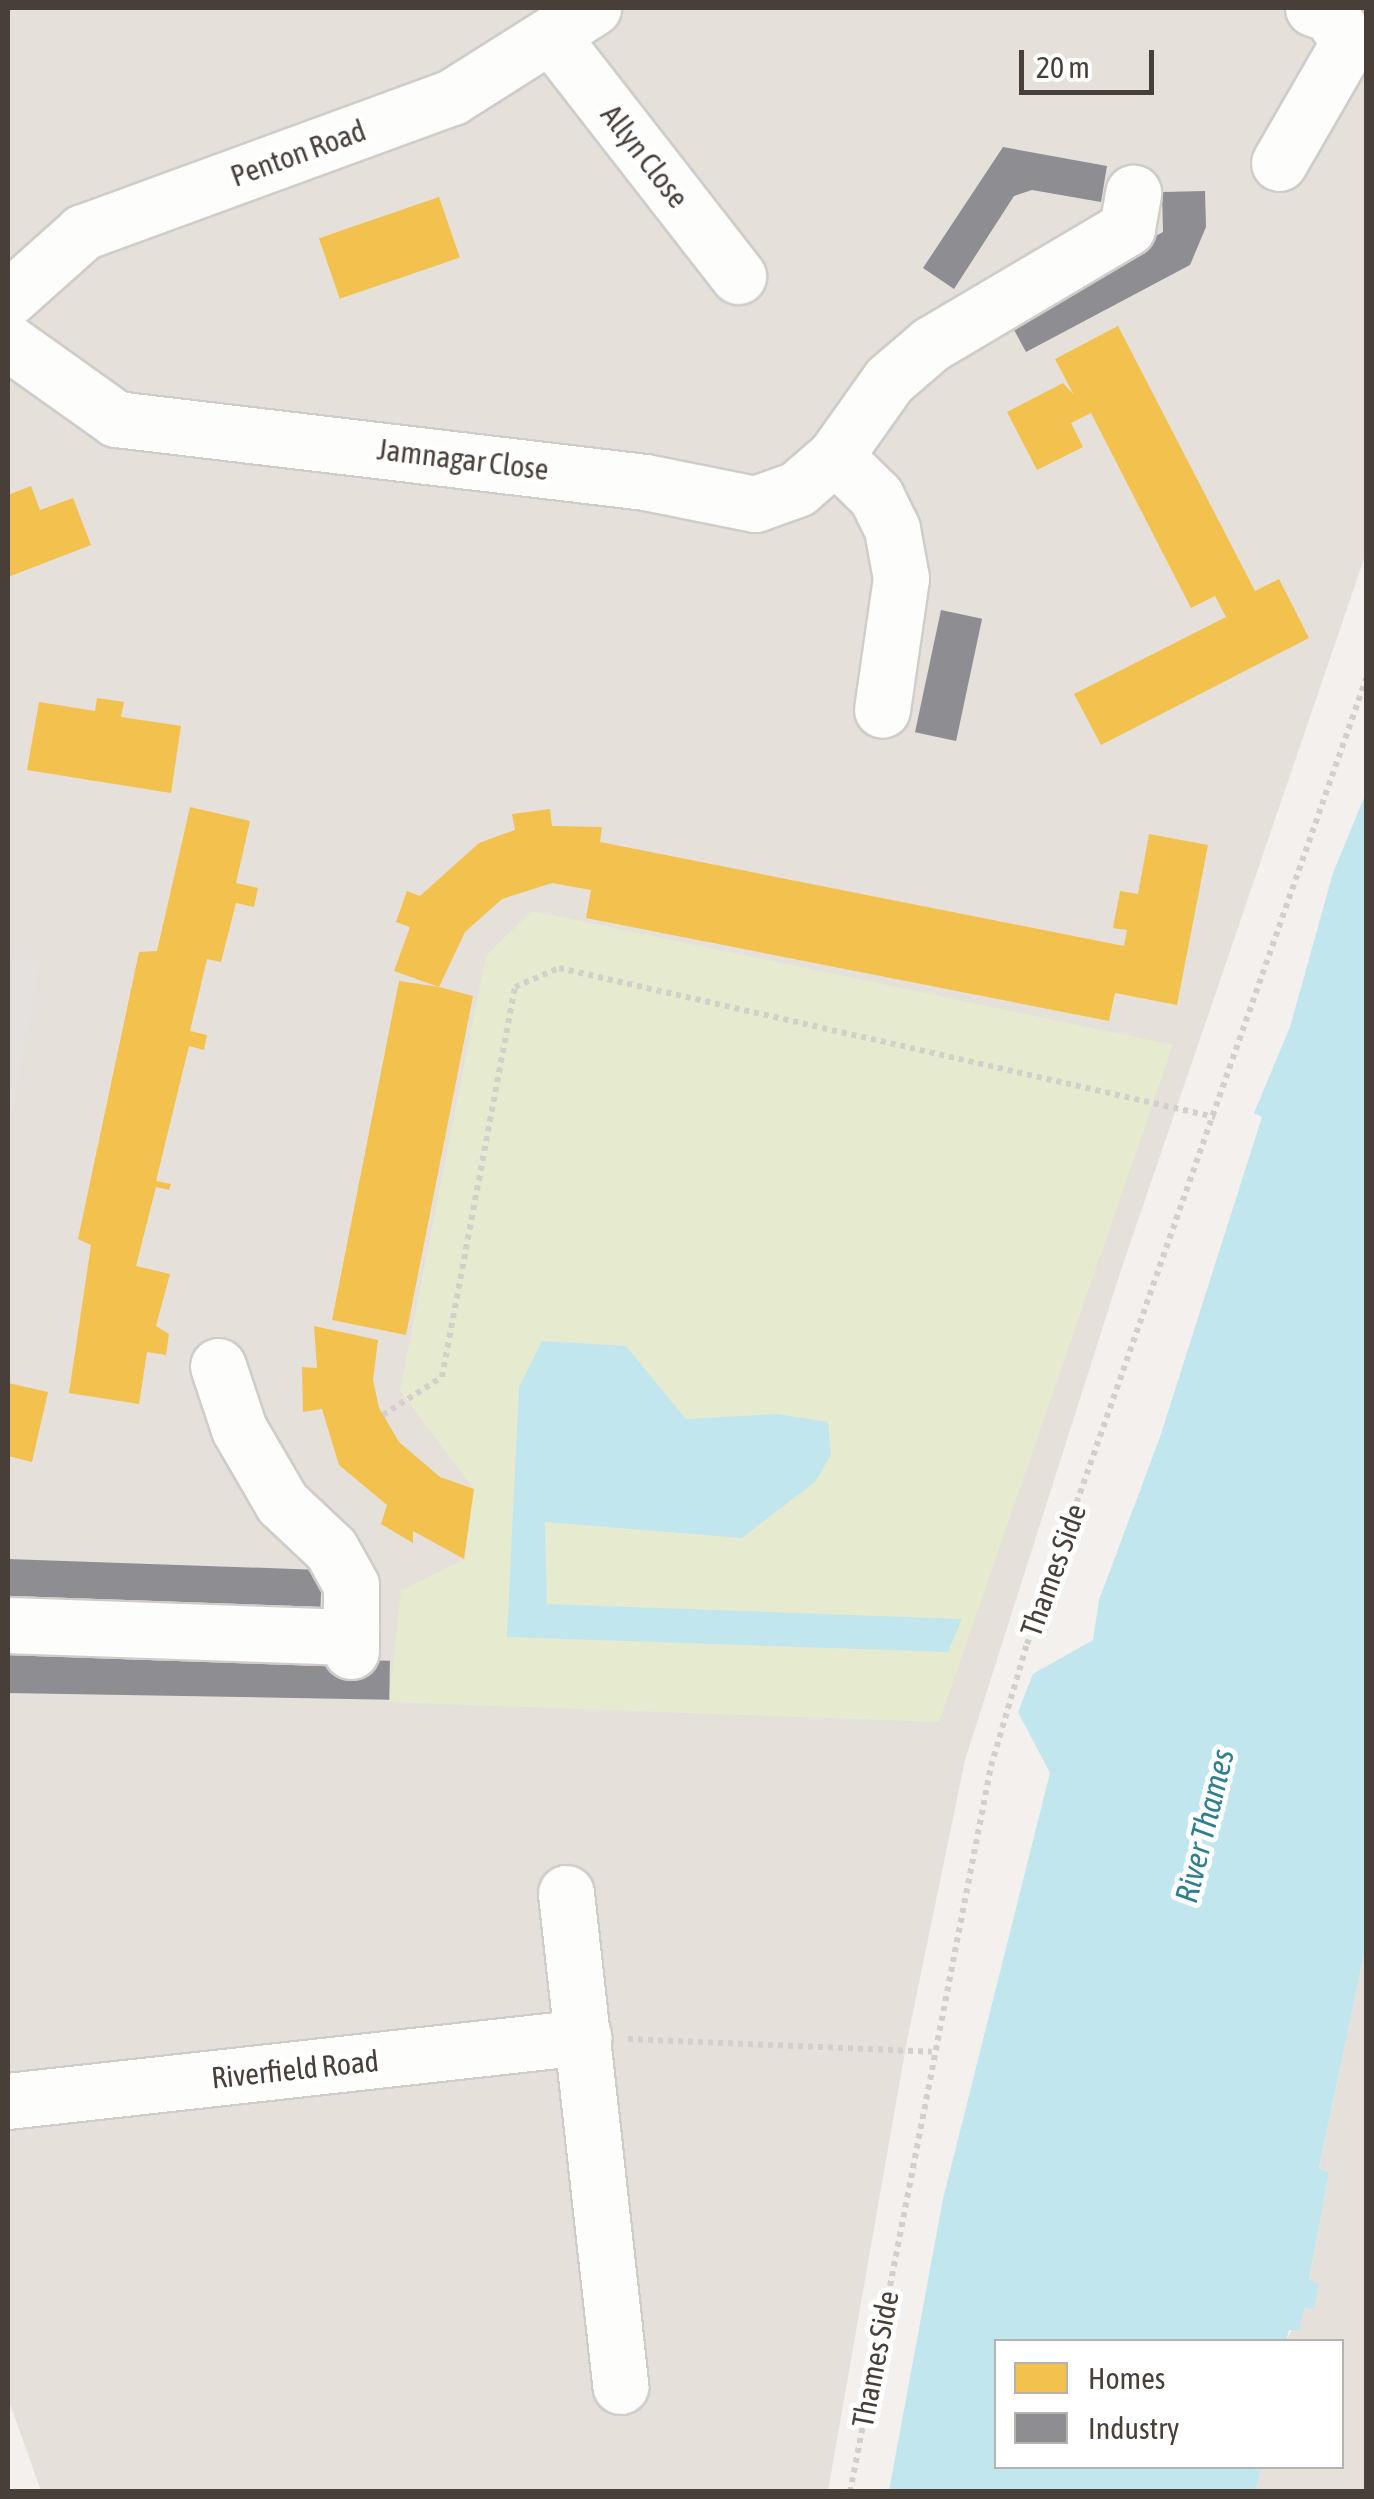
<!DOCTYPE html>
<html>
<head>
<meta charset="utf-8">
<style>
	body { margin:0 }
	#map { position:relative; width:1374px; height:2499px; overflow:hidden; background:#f3f0ed; font-family:"Asap Condensed",sans-serif }
	div>[style] { position:absolute }
	[style*='--x'] { left:calc(var(--x)*1px); top:calc(var(--y)*1px); width:calc(var(--w)*1px); rotate:calc(var(--a)*1deg) }
	.residential>* { inset:0; background:#e6e0db }
	.green>* { inset:0; background:#e6ebcf }
	.parking>* { inset:0; background:#e5e1de }
	.water>* { inset:0; background:#c1e6ee }
	.homes>* { inset:0; background:#f2c14e; transform-origin:0 0 }
	.industry>* { inset:0; background:#8d8d92; transform-origin:0 0 }
	.path>* { height:6px; margin-top:-3px; transform-origin:0; background:repeating-linear-gradient(90deg,#d3cfcb 0 5px,transparent 0 10px) }
	.roads { filter:drop-shadow(2px 0 #cfccc9) drop-shadow(-2px 0 #cfccc9) drop-shadow(0 2px #cfccc9) drop-shadow(0 -2px #cfccc9) }
	.minor>* { height:55px; margin:-27.5px; padding:0 27.5px; transform-origin:27.5px; border-radius:27.5px; background:#fdfdfc }
	span { translate:-50% -50%; white-space:nowrap; text-align:center; line-height:1.15; -webkit-text-stroke:10px #fff; paint-order:stroke }
	.street-label { font-size:30px; color:#493f39 }
	.water-label { font-size:32px; color:#2f7f91; font-style:italic }
	.frame { position:absolute; inset:0; border:10px solid #493f39; pointer-events:none }
	.legend { position:absolute; left:994px; top:2339px; width:350px; height:130px; box-sizing:border-box; background:#fff; border:2px solid #b6b2b0; margin:0; padding:12px 18px; list-style:none; font-size:30px; color:#493f39 }
	.legend li { display:flex; align-items:center; gap:20px; height:50px }
	.legend b { width:50px; border:2px solid #b6b2b0 }
	.scale { position:absolute; left:1019px; top:50px; width:135px; height:45px; box-sizing:border-box; border:5px solid #493f39; border-top:0; padding-left:12px; font-size:30px; line-height:35px; white-space:nowrap; color:#493f39; -webkit-text-stroke:8px #fff; paint-order:stroke }
</style>
</head>
<body>
<div id="map">
	<div class="residential">
		<i style="clip-path:polygon(8px 8px,1366px 8px,1366px 553px,1119px 1276px,965px 1760px,906px 2046px,828px 2491px,41px 2491px,8px 2398px)"></i>
		<i style="clip-path:polygon(1366px 1945px,1366px 2491px,1256px 2492px,1261px 2467px,1342px 2466px,1342px 2342px,1286px 2341px,1304px 2308px,1314px 2310px,1309px 2281px,1329px 2173px,1319px 2169px)"></i>
	</div>
	<div class="green">
		<i style="clip-path:polygon(532px 911px,1173px 1045px,939px 1722px,389px 1702px,401px 1591px,465px 1559px,474px 1489px,400px 1391px,486px 956px)"></i>
	</div>
	<div class="parking">
		<i style="clip-path:polygon(8px 957px,39px 963px,8px 1129px)"></i>
	</div>
	<div class="water">
		<i style="clip-path:polygon(1366px 793px,1366px 1945px,1319px 2168px,1329px 2173px,1309px 2280px,1319px 2283px,1314px 2310px,1304px 2308px,1299px 2331px,1289px 2330px,1286px 2341px,996px 2342px,996px 2466px,1261px 2467px,1256px 2491px,889px 2491px,943px 2199px,1050px 1773px,1018px 1712px,1033px 1674px,1093px 1640px,1099px 1600px,1160px 1437px,1262px 1117px,1254px 1113px,1290px 1027px,1333px 873px)"></i>
		<i style="clip-path:polygon(542px 1341px,626px 1346px,686px 1419px,777px 1414px,828px 1422px,831px 1454px,816px 1481px,742px 1538px,545px 1522px,547px 1604px,962px 1619px,948px 1652px,507px 1637px,519px 1387px)"></i>
	</div>
	<div class="homes">
		<i style="left:439px;top:197px;width:64px;height:127px;rotate:71deg"></i>
		<i style="clip-path:polygon(1118px 326px,1255px 591px,1279px 579px,1309px 638px,1101px 745px,1074px 694px,1226px 617px,1215px 596px,1191px 608px,1091px 413px,1071px 423px,1083px 447px,1037px 470px,1007px 412px,1063px 383px,1074px 395px,1055px 359px)"></i>
		<i style="clip-path:polygon(31px 486px,40px 510px,73px 498px,91px 545px,8px 577px,8px 495px)"></i>
		<i style="clip-path:polygon(97px 698px,124px 702px,121px 717px,181px 726px,171px 793px,27px 770px,39px 702px,95px 711px)"></i>
		<i style="clip-path:polygon(190px 807px,250px 821px,236px 883px,258px 888px,254px 907px,236px 903px,221px 962px,207px 959px,190px 1031px,207px 1035px,204px 1050px,189px 1046px,156px 1181px,171px 1184px,169px 1190px,156px 1187px,136px 1266px,170px 1274px,156px 1326px,169px 1334px,166px 1355px,147px 1352px,139px 1404px,69px 1393px,91px 1245px,78px 1239px,139px 952px,157px 951px)"></i>
		<i style="clip-path:polygon(550px 809px,552px 826px,602px 827px,600px 842px,1124px 946px,1127px 930px,1113px 928px,1120px 891px,1138px 894px,1149px 834px,1208px 845px,1177px 1005px,1115px 993px,1109px 1021px,586px 918px,591px 890px,552px 883px,502px 899px,465px 932px,439px 987px,473px 996px,406px 1335px,332px 1320px,399px 981px,439px 987px,394px 971px,410px 927px,396px 922px,407px 891px,420px 896px,479px 843px,515px 830px,512px 814px)"></i>
		<i style="clip-path:polygon(314px 1326px,378px 1340px,373px 1380px,379px 1408px,399px 1442px,440px 1477px,474px 1489px,464px 1559px,413px 1531px,413px 1543px,381px 1524px,387px 1505px,339px 1465px,322px 1409px,303px 1412px,302px 1367px,317px 1368px)"></i>
		<i style="clip-path:polygon(8px 1383px,48px 1392px,32px 1462px,8px 1456px)"></i>
	</div>
	<div class="industry">
		<i style="clip-path:polygon(1003px 147px,1107px 166px,1101px 202px,1032px 190px,1014px 196px,954px 289px,923px 268px)"></i>
		<i style="clip-path:polygon(1205px 191px,1206px 227px,1190px 265px,1026px 352px,1006px 315px,1163px 232px,1162px 192px)"></i>
		<i style="left:941px;top:610px;width:42px;height:125px;rotate:12deg"></i>
		<i style="left:8px;top:1559px;width:314px;height:40px;rotate:2deg"></i>
		<i style="left:8px;top:1654px;width:382px;height:39px;rotate:1deg"></i>
	</div>
	<div class="path">
		<i style="--x:383;--y:1415;--w:70;--a:-32.8"></i>
		<i style="--x:442;--y:1377;--w:397;--a:-79.4"></i>
		<i style="--x:515;--y:987;--w:48;--a:-23.4"></i>
		<i style="--x:559;--y:968;--w:673;--a:12.8"></i>
		<i style="--x:628;--y:2039;--w:304;--a:2.4"></i>
		<i style="--x:850;--y:2492;--w:740;--a:-79.01"></i>
		<i style="--x:991;--y:1766;--w:127;--a:-73.6"></i>
		<i style="--x:1027;--y:1644;--w:1023;--a:-70.64"></i>
	</div>
	<div class="roads">
		<div class="minor">
			<i style="--x:552;--y:37;--w:303;--a:52.1"></i>
			<i style="--x:1279;--y:163;--w:140;--a:-60"></i>
			<i style="--x:1349;--y:42;--w:34;--a:-124"></i>
			<i style="--x:1330;--y:14;--w:18;--a:-161"></i>
			<i style="--x:8;--y:299;--w:101;--a:-41.8"></i>
			<i style="--x:83;--y:232;--w:393;--a:-20.1"></i>
			<i style="--x:452;--y:97;--w:167;--a:-32.3"></i>
			<i style="--x:8;--y:342;--w:133;--a:35.5"></i>
			<i style="--x:116;--y:419;--w:533;--a:6.79"></i>
			<i style="--x:645;--y:482;--w:112;--a:11.3"></i>
			<i style="--x:755;--y:504;--w:45;--a:-19.7"></i>
			<i style="--x:797;--y:489;--w:50;--a:-41"></i>
			<i style="--x:835;--y:456;--w:93;--a:-54.6"></i>
			<i style="--x:889;--y:380;--w:55;--a:-40.6"></i>
			<i style="--x:931;--y:344;--w:228;--a:-30.6"></i>
			<i style="--x:1127;--y:228;--w:36;--a:-80"></i>
			<i style="--x:835;--y:456;--w:57;--a:44.3"></i>
			<i style="--x:876;--y:496;--w:37;--a:64"></i>
			<i style="--x:892;--y:529;--w:50;--a:79.6"></i>
			<i style="--x:901;--y:578;--w:133;--a:98.2"></i>
			<i style="--x:218;--y:1366;--w:66;--a:71.6"></i>
			<i style="--x:239;--y:1429;--w:86;--a:59.8"></i>
			<i style="--x:282;--y:1503;--w:67;--a:43.2"></i>
			<i style="--x:331;--y:1549;--w:41;--a:60.9"></i>
			<i style="--x:351;--y:1585;--w:66;--a:90"></i>
			<i style="--x:8;--y:1625;--w:343;--a:2"></i>
			<i style="--x:566;--y:1893;--w:496;--a:83.7"></i>
			<i style="--x:8;--y:2101;--w:579;--a:-6.35"></i>
		</div>
	</div>
	<div class="street-label">
		<span style="left:298px;top:153px;rotate:-20deg">Penton Road</span>
		<span style="left:645px;top:156px;rotate:52deg">Allyn Close</span>
		<span style="left:463px;top:459px;rotate:7deg">Jamnagar Close</span>
		<span style="left:1053px;top:1570px;rotate:-70deg">Thames Side</span>
		<span style="left:295px;top:2069px;rotate:-6deg">Riverfield Road</span>
		<span style="left:875px;top:2359px;rotate:-79deg">Thames Side</span>
	</div>
	<div class="water-label">
		<span style="left:1205px;top:1826px;rotate:-76deg">River Thames</span>
	</div>
	<div class="frame"></div>
	<ul class="legend">
	<li><b style="height:28px;background:#f2c14e"></b>Homes</li>
	<li><b style="height:28px;background:#8d8d92"></b>Industry</li>
	</ul>
	<div class="scale">20 m</div>
</div>
</body>
</html>
